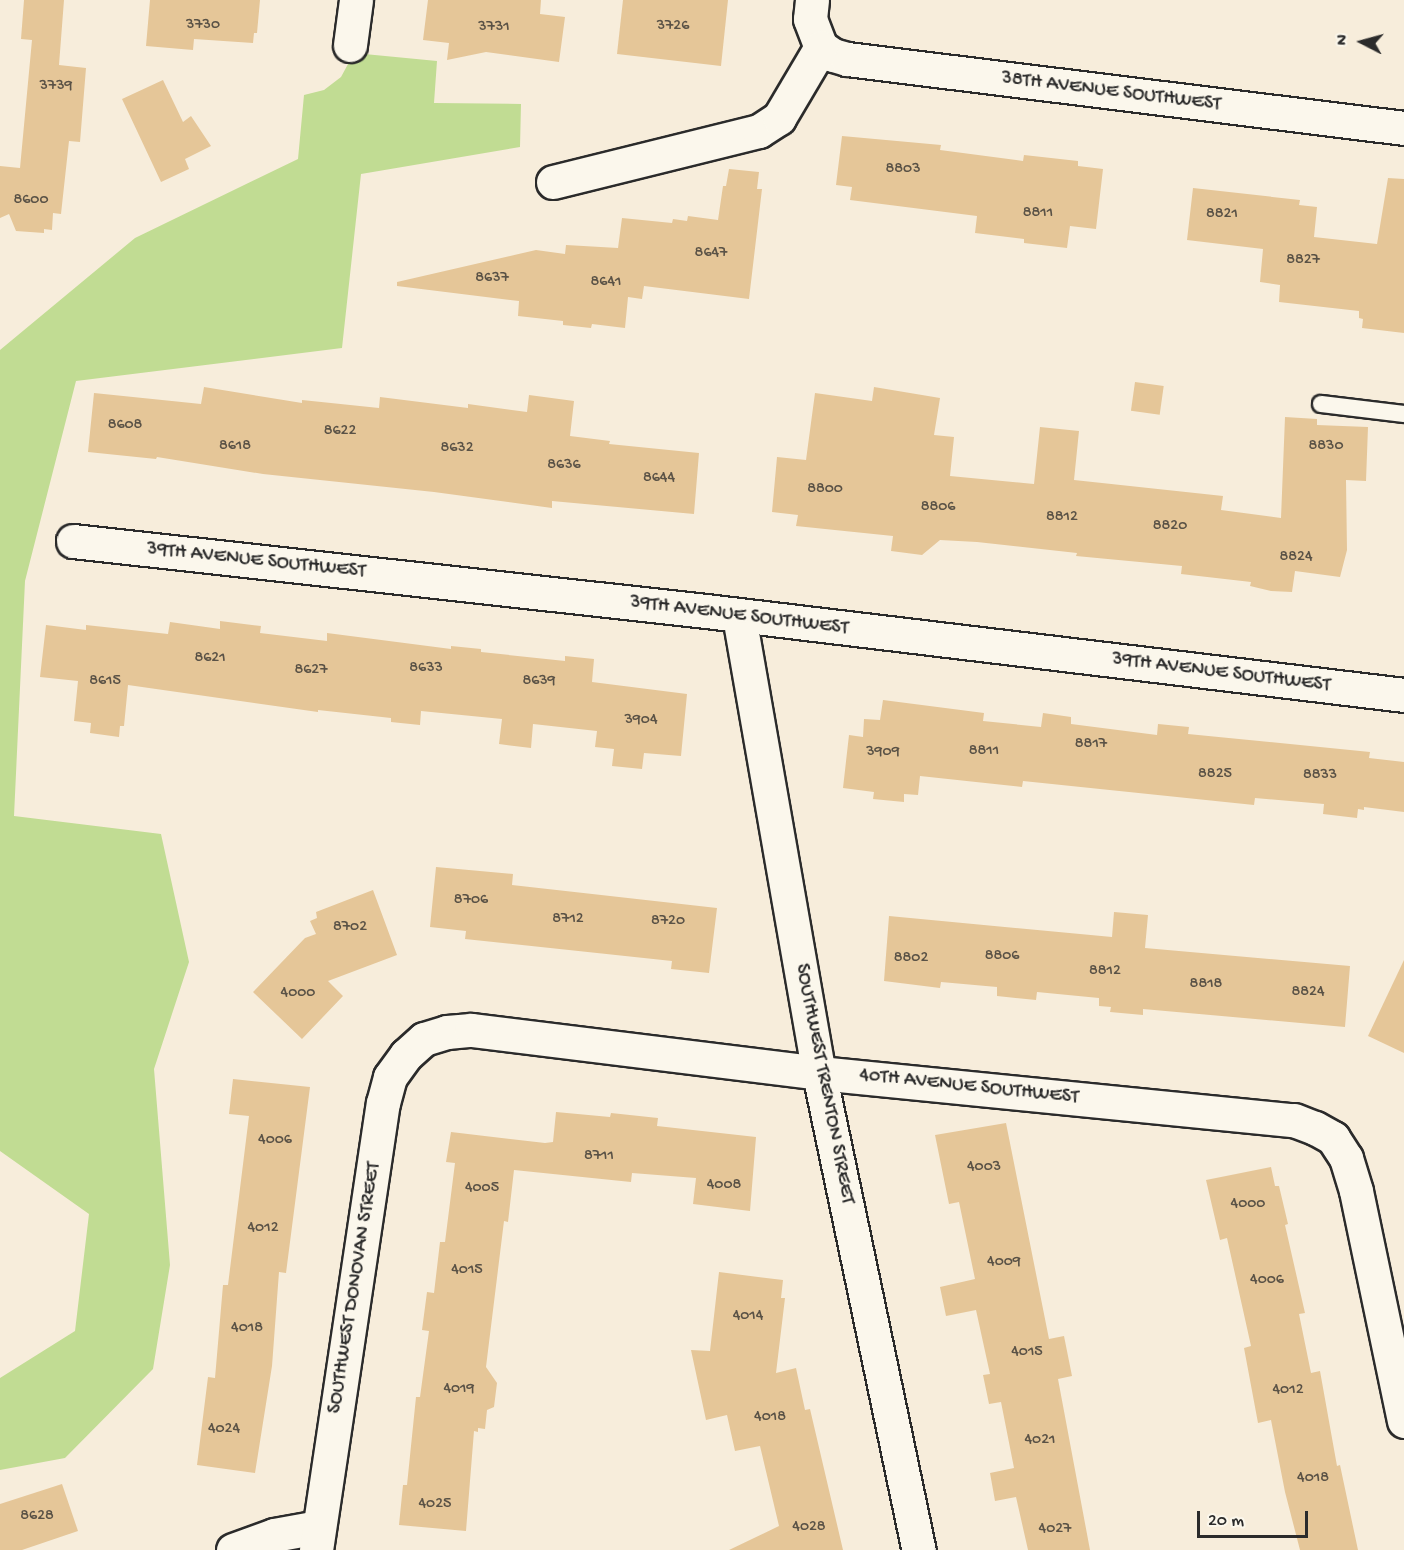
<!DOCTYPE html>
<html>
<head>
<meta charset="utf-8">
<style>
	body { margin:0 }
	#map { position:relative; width:1404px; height:1550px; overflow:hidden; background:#f7eddb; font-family:"Gochi Hand",sans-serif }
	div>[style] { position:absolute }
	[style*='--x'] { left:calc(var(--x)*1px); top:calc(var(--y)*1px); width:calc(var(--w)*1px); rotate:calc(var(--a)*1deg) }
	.green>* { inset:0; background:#c1dc93 }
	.building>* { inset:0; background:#e5c698; transform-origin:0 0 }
	.roads { filter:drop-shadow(2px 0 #2b2b2b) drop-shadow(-2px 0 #2b2b2b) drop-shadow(0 2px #2b2b2b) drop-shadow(0 -2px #2b2b2b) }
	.lane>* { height:16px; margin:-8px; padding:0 8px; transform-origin:8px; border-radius:8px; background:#fbf7ec }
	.street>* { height:33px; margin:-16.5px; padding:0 16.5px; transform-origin:16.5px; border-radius:16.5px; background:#fbf7ec }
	span { translate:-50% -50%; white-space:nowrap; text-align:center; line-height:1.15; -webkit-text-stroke:4.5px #fbf7ec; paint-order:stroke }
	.number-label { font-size:16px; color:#5a5246 }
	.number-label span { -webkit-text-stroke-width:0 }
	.street-label { font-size:20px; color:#2b2b2b }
	.north { position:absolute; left:1332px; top:12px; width:60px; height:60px; -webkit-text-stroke:4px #fbf7ec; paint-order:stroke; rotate:276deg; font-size:16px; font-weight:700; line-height:24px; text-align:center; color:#2b2b2b }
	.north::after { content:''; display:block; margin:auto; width:21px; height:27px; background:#2b2b2b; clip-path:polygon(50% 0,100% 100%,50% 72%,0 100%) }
	.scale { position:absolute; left:1197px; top:1511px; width:111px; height:27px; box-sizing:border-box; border:3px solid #2b2b2b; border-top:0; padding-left:8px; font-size:18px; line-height:21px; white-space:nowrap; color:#2b2b2b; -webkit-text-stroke:4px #fbf7ec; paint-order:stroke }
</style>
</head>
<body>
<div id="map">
	<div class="green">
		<i style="clip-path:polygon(354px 53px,437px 61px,434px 103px,521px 104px,520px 147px,361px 174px,342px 348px,76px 381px,25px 581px,14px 816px,161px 834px,189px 962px,154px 1069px,170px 1265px,153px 1369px,65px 1458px,0 1470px,0 1378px,75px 1331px,89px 1214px,0 1151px,0 350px,135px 238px,298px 159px,304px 95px,324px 90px,341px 77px)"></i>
	</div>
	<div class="building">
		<i style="clip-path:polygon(24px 0,64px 0,59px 65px,86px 68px,80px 142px,69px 141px,61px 214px,53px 213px,52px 230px,44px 229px,44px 233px,16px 231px,9px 214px,0 218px,0 166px,20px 168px,32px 40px,21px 39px)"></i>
		<i style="clip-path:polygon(150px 0,260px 0,257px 33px,254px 33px,253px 43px,194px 39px,193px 50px,146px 46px)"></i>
		<i style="clip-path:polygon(428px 0,541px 0,540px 14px,565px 17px,559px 62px,486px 52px,447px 60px,449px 43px,423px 40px)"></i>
		<i style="clip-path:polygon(623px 0,728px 0,721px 66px,617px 54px)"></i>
		<i style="clip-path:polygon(163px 80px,183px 122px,191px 116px,211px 146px,185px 159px,189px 169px,161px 182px,122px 99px)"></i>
		<i style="clip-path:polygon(842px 136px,941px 145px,940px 150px,1023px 161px,1024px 155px,1078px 161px,1078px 166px,1103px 169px,1096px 229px,1070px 226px,1067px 248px,1024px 243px,1024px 239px,975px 233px,977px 216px,850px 200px,852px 187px,836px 185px)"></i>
		<i style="clip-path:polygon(729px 169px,759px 172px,757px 189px,762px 189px,749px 299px,644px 286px,642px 299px,628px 297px,625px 328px,592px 324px,591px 328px,563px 325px,563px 321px,518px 316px,519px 301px,397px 286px,397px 282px,536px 250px,565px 254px,566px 245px,618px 248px,622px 218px,672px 223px,673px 219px,687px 221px,688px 216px,718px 220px,723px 186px,726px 186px)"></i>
		<i style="clip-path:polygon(1388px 178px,1404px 179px,1404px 333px,1362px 328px,1363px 319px,1359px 318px,1359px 311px,1279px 302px,1280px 285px,1260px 282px,1263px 249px,1187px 240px,1193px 188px,1300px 200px,1299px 205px,1317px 207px,1314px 237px,1377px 244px)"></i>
		<i style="left:1135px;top:382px;width:29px;height:29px;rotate:8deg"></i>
		<i style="clip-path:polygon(204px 387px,302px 403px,302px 400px,379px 408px,380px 397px,468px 408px,468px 404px,527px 412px,529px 395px,574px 401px,570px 436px,610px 441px,609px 444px,699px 453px,694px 514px,552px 501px,552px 508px,434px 492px,263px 474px,157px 457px,156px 459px,88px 452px,94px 393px,201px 404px)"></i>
		<i style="clip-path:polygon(874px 387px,940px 398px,934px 435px,954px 437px,950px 476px,1034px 484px,1040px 427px,1079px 431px,1074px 480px,1223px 496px,1221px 510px,1281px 518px,1285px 417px,1317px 419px,1317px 425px,1368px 427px,1366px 481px,1346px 480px,1347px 550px,1340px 577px,1295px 571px,1292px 592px,1271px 591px,1250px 586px,1251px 582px,1181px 574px,1182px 566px,1076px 556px,1077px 553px,977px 542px,940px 540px,922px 555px,891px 551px,893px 536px,796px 526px,798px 515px,772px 512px,777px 457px,806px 460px,815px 393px,872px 401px)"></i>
		<i style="clip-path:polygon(220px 621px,261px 626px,260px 633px,327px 641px,327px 633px,451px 649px,451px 646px,481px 649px,481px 652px,565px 661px,565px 656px,594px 659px,592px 682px,687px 694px,681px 756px,644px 753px,642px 769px,612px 766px,614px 749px,595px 747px,597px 731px,533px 724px,531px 748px,499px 744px,502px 719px,421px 711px,420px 725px,391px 722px,391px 718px,318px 710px,318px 712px,128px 685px,124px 726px,120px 726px,119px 737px,90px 733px,91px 723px,74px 721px,78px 681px,40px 677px,46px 625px,86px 630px,86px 625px,168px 634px,170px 622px,220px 629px)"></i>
		<i style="clip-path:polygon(883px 700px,984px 713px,983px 721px,1041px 727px,1043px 713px,1071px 717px,1071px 724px,1157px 735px,1158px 724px,1189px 727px,1188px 734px,1370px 752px,1369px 758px,1404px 762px,1404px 812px,1364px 807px,1364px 810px,1358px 809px,1357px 818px,1323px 814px,1324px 804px,1255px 798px,1254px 805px,1023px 781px,1022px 787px,920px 776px,918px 795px,904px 794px,904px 802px,873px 799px,874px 792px,843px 788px,849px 735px,863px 737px,864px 719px,880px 720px)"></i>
		<i style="clip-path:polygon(436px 867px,513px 874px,512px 885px,717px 908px,709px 973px,671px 969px,672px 961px,465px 939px,466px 931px,430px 927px)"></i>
		<i style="clip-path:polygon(373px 890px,397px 955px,328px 981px,343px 996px,302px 1039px,253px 992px,305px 938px,316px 934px,310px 921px,317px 918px,316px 912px)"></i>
		<i style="clip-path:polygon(1114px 912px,1148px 915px,1145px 948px,1350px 966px,1345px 1027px,1143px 1009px,1143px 1015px,1110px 1012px,1111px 1007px,1099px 1006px,1099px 998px,1037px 992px,1036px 1000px,997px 996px,997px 987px,941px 982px,940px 988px,884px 981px,889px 916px,1112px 937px)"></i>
		<i style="clip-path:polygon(1404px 960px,1404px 1053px,1368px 1036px)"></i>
		<i style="clip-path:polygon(233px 1079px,310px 1087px,286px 1273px,279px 1272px,272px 1366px,255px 1473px,197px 1465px,208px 1377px,215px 1378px,223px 1285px,228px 1285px,249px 1116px,229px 1114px)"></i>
		<i style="clip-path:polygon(556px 1112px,610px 1117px,611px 1113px,658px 1118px,657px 1126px,756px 1137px,750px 1211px,693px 1204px,696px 1178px,632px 1173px,631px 1182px,514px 1170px,508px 1222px,504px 1221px,486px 1367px,497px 1383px,494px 1407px,487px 1410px,485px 1429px,478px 1428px,478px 1432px,474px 1431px,466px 1531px,399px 1525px,403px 1485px,407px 1485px,416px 1397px,420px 1397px,429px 1331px,422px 1330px,427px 1292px,434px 1293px,440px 1242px,445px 1242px,455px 1163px,446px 1162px,451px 1132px,545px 1143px,553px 1142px)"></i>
		<i style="clip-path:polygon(1006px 1123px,1049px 1339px,1064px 1336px,1072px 1376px,1058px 1379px,1090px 1550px,1028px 1550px,1016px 1497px,995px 1501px,990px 1473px,1014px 1468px,1001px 1402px,989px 1404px,983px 1375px,990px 1374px,976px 1310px,946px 1316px,940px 1287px,975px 1279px,959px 1202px,949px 1204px,935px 1135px)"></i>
		<i style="clip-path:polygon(1271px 1167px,1275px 1186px,1279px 1186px,1288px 1224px,1285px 1225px,1305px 1313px,1299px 1314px,1311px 1373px,1320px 1371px,1337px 1466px,1340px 1465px,1358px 1550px,1300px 1550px,1285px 1492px,1271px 1420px,1258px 1423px,1244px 1348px,1251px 1346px,1227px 1238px,1220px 1240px,1206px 1180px)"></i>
		<i style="clip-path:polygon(719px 1272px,783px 1280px,781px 1298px,785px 1298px,776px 1373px,796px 1368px,805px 1410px,810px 1409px,843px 1550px,729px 1550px,779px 1526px,760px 1446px,735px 1451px,727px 1415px,706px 1420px,691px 1350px,710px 1351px)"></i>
		<i style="clip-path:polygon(62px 1484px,78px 1531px,22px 1550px,0 1550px,0 1504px)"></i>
	</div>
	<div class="roads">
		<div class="lane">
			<i style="--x:1321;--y:404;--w:84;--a:6.9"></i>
		</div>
		<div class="street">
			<i style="--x:812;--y:0;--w:19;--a:96"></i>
			<i style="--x:810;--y:19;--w:30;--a:69"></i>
			<i style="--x:821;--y:47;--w:14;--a:34"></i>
			<i style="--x:833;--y:55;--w:15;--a:16"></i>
			<i style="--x:847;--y:59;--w:561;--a:7.06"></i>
			<i style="--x:350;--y:45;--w:45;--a:-82.4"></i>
			<i style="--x:553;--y:182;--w:212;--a:-13.9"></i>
			<i style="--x:759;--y:131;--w:24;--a:-33"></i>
			<i style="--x:779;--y:118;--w:82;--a:-59.4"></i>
			<i style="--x:73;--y:541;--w:637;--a:6.31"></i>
			<i style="--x:706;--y:611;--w:703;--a:6.86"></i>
			<i style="--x:739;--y:616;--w:464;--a:80.1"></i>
			<i style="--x:819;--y:1073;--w:487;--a:78.2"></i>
			<i style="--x:233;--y:1550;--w:44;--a:-20.1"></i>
			<i style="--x:274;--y:1535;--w:45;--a:-10.3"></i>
			<i style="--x:316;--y:1550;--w:452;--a:-81.5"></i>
			<i style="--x:383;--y:1103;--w:27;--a:-75"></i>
			<i style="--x:390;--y:1077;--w:27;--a:-54"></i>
			<i style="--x:406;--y:1055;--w:24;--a:-42"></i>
			<i style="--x:424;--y:1039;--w:24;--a:-17"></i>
			<i style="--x:447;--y:1032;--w:24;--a:-5"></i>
			<i style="--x:471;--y:1030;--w:351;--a:7"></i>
			<i style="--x:819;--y:1073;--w:477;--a:5.7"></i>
			<i style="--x:1294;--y:1120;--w:22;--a:21"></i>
			<i style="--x:1315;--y:1128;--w:21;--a:29"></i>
			<i style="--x:1333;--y:1138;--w:24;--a:57"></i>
			<i style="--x:1346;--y:1158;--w:34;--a:73"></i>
			<i style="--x:1356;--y:1191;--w:235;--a:78.2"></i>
		</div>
	</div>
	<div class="number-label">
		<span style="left:203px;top:26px">3730</span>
		<span style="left:673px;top:27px">3726</span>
		<span style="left:494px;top:28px">3731</span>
		<span style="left:56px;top:87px">3739</span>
		<span style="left:903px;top:170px">8803</span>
		<span style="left:31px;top:201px">8600</span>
		<span style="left:1038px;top:214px">8811</span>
		<span style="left:1222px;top:215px">8821</span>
		<span style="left:711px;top:254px">8647</span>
		<span style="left:1303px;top:261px">8827</span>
		<span style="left:492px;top:279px">8637</span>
		<span style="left:606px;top:283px">8641</span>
		<span style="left:125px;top:426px">8608</span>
		<span style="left:340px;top:432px">8622</span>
		<span style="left:235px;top:447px">8618</span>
		<span style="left:1326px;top:447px">8830</span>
		<span style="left:457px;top:449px">8632</span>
		<span style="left:564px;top:466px">8636</span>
		<span style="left:659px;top:479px">8644</span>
		<span style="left:825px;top:490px">8800</span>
		<span style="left:938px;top:508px">8806</span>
		<span style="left:1062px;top:518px">8812</span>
		<span style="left:1170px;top:527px">8820</span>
		<span style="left:1296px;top:558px">8824</span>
		<span style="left:210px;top:659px">8621</span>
		<span style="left:426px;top:669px">8633</span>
		<span style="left:311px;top:671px">8627</span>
		<span style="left:105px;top:682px">8615</span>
		<span style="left:539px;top:682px">8639</span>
		<span style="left:641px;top:721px">3904</span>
		<span style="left:1091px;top:745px">8817</span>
		<span style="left:984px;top:752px">8811</span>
		<span style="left:883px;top:753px">3909</span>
		<span style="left:1215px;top:775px">8825</span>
		<span style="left:1320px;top:776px">8833</span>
		<span style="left:471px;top:901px">8706</span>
		<span style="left:568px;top:920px">8712</span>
		<span style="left:668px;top:922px">8720</span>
		<span style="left:350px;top:928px">8702</span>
		<span style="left:1002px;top:957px">8806</span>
		<span style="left:911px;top:959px">8802</span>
		<span style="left:1105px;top:972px">8812</span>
		<span style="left:1206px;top:985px">8818</span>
		<span style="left:1308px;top:993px">8824</span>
		<span style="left:298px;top:994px">4000</span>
		<span style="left:275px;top:1141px">4006</span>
		<span style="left:599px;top:1157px">8711</span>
		<span style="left:984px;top:1168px">4003</span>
		<span style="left:724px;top:1186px">4008</span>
		<span style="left:482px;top:1189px">4005</span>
		<span style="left:1248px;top:1205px">4000</span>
		<span style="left:263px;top:1229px">4012</span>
		<span style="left:1004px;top:1263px">4009</span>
		<span style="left:467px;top:1271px">4015</span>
		<span style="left:1267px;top:1281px">4006</span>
		<span style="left:748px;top:1317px">4014</span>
		<span style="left:247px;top:1329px">4018</span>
		<span style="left:1027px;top:1353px">4015</span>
		<span style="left:459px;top:1390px">4019</span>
		<span style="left:1288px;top:1391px">4012</span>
		<span style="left:770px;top:1418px">4018</span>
		<span style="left:224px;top:1430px">4024</span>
		<span style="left:1040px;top:1441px">4021</span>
		<span style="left:1313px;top:1479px">4018</span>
		<span style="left:435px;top:1505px">4025</span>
		<span style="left:37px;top:1517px">8628</span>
		<span style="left:809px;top:1528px">4028</span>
		<span style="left:1055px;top:1530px">4027</span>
	</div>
	<div class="street-label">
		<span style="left:1111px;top:92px;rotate:7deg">38TH AVENUE SOUTHWEST</span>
		<span style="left:256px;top:561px;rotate:6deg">39TH AVENUE SOUTHWEST</span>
		<span style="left:739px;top:616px;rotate:7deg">39TH AVENUE SOUTHWEST</span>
		<span style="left:1221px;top:673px;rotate:7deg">39TH AVENUE SOUTHWEST</span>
		<span style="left:824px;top:1084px;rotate:79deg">SOUTHWEST TRENTON STREET</span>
		<span style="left:969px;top:1087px;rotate:6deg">40TH AVENUE SOUTHWEST</span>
		<span style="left:355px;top:1288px;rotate:-81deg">SOUTHWEST DONOVAN STREET</span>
	</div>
	<div class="north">N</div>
	<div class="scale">20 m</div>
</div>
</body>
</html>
